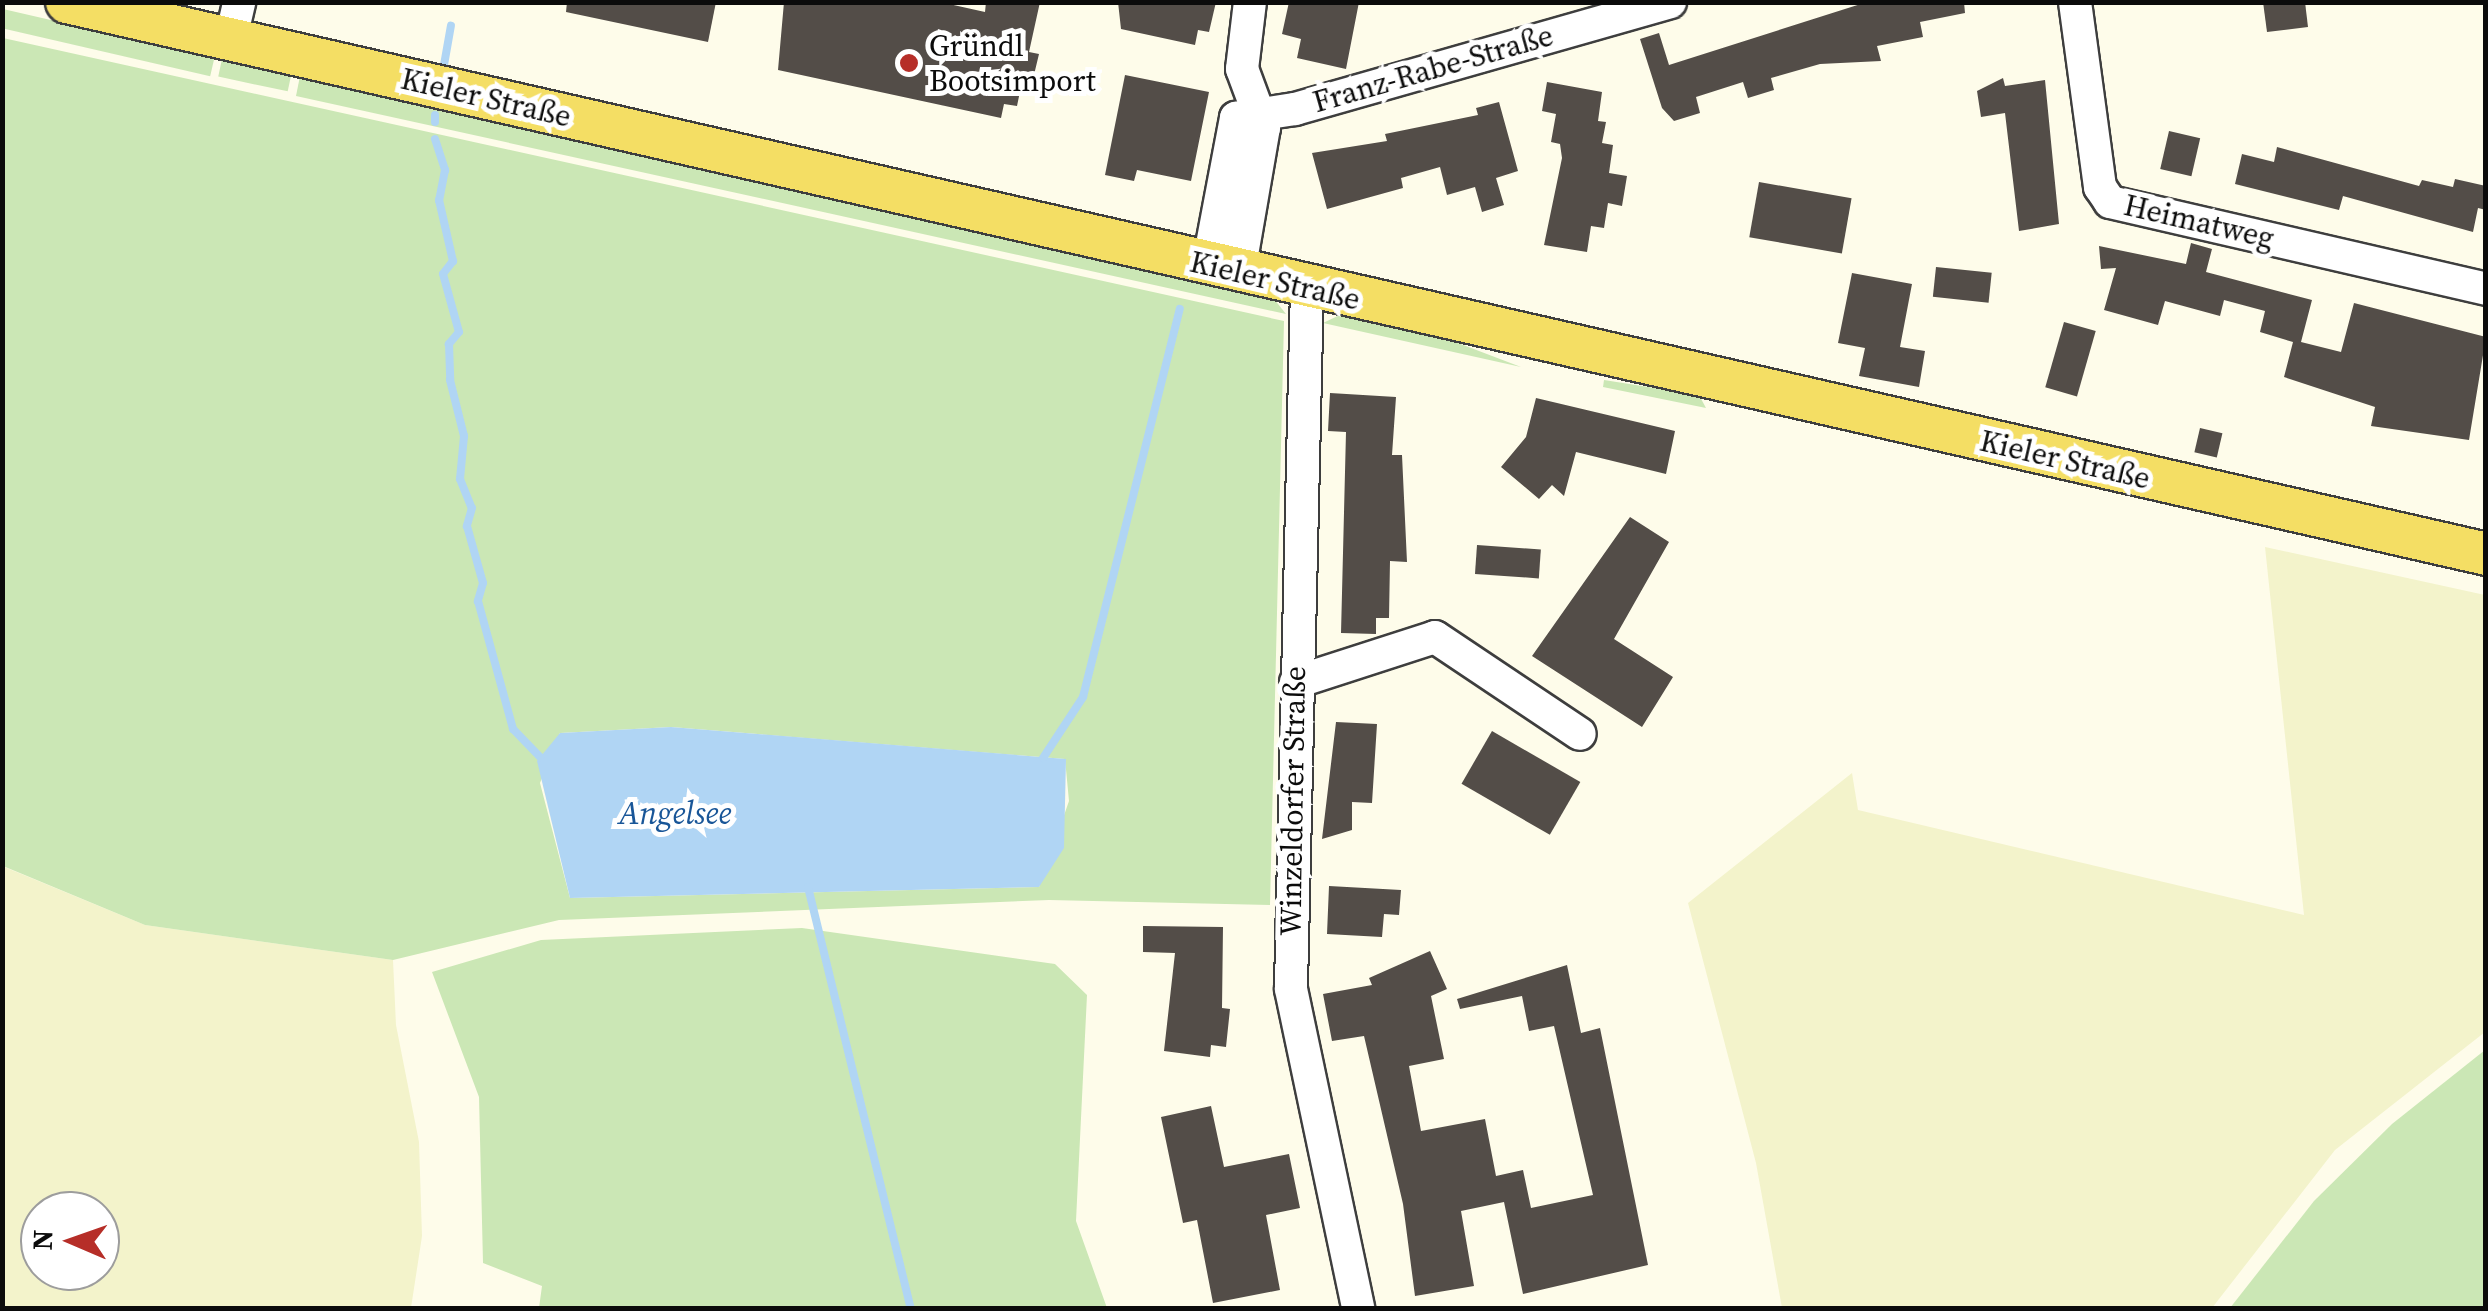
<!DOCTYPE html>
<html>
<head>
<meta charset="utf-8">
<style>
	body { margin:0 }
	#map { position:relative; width:2488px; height:1311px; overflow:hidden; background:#fefcea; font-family:"Source Serif 4",serif }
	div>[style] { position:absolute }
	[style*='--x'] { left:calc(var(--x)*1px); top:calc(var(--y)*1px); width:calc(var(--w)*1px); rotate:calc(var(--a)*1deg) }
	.farmland>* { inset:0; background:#f3f3cb }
	.green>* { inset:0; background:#cbe7b5; transform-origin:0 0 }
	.water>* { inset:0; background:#b0d5f4 }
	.stream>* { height:8px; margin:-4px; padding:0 4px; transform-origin:4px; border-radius:4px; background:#b0d5f4 }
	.building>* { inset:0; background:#534d48; transform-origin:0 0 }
	.roads { filter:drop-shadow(2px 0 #3e3e3e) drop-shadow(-2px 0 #3e3e3e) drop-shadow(0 2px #3e3e3e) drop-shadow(0 -2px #3e3e3e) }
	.minor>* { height:32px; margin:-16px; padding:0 16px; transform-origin:16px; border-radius:16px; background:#fff }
	.major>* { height:42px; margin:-21px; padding:0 21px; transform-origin:21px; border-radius:21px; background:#f4de64 }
	.dots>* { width:28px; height:28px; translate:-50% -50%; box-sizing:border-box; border:5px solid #fff; border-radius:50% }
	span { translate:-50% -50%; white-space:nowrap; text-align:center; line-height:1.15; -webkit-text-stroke:10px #fff; paint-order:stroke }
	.poi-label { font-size:30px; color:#0b0b0b }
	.left { translate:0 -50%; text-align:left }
	.street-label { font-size:30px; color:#0b0b0b }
	.water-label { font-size:32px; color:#195698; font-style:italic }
	.frame { position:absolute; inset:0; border:5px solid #0b0b0b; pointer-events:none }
	.north { position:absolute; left:20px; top:1191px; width:100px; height:100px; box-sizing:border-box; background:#fff; border:2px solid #9d9d9d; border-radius:50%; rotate:272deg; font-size:28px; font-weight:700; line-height:40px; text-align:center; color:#0b0b0b }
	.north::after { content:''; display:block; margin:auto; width:35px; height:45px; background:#b62e28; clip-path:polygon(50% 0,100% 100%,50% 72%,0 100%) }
</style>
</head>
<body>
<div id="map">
	<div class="farmland">
		<i style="clip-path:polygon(2265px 547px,2485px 595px,2485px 1032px,2335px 1150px,2212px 1308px,1782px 1308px,1756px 1163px,1688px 903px,1852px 773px,1858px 810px,2304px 915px)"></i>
		<i style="clip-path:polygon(evenodd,2px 866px,145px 925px,393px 960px,396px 1025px,419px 1142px,422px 1236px,411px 1308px,3px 1308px,2px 866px,40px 1211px,100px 1211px,100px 1271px,40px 1271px,40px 1211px)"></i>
	</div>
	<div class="green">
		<i style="left:3px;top:9px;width:217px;height:19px;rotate:13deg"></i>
		<i style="clip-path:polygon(evenodd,3px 38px,1284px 321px,1270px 905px,1049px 900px,559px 920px,393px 960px,145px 925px,3px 866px,3px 38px,671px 727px,1065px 759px,1069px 801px,1039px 887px,570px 898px,540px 783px,560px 733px,671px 727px)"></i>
		<i style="left:222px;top:59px;width:71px;height:18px;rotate:12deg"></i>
		<i style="clip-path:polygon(300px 76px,1274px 299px,1286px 314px,296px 96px)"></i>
		<i style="clip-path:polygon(1344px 313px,1437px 335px,1521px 367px,1323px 323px)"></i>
		<i style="clip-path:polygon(1604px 380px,1699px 395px,1706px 408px,1603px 387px)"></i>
		<i style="clip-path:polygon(802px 928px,1055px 964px,1087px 995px,1076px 1221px,1107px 1308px,539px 1308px,542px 1286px,483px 1263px,479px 1097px,432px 972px,541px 940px)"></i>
		<i style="clip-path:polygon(2485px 1050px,2485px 1308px,2230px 1308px,2314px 1201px,2392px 1124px)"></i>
	</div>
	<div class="water">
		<i style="clip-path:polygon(671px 727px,1066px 759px,1064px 848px,1039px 887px,570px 898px,537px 761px,560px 733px)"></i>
	</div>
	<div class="stream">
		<i style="--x:444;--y:65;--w:40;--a:-80"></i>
		<i style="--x:435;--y:122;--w:7;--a:-90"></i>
		<i style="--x:435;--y:139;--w:33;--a:72"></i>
		<i style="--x:445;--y:170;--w:31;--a:101"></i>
		<i style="--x:439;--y:200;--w:63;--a:77.1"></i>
		<i style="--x:453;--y:261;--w:16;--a:128"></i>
		<i style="--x:443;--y:274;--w:60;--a:74.6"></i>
		<i style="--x:459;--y:332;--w:16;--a:130"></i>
		<i style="--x:449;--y:344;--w:36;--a:88"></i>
		<i style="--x:450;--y:380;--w:58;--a:76"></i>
		<i style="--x:464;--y:436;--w:43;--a:95.3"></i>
		<i style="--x:460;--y:479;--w:31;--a:68"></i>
		<i style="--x:472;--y:508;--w:19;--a:106"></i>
		<i style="--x:467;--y:526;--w:59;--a:74.3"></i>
		<i style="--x:483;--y:583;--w:19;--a:106"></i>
		<i style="--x:478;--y:601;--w:133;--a:74.7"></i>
		<i style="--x:513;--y:729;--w:39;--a:46"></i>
		<i style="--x:1043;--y:758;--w:73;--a:-56.7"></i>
		<i style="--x:1083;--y:697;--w:400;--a:-76"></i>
		<i style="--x:808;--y:887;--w:433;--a:76.3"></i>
	</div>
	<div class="building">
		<i style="clip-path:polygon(567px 2px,716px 2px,708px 42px,566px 12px)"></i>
		<i style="clip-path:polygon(784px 2px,940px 2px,985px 12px,986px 2px,1040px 2px,1029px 52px,1039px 54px,1033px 79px,1023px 77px,1017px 106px,1004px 104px,1001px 118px,778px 70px)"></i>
		<i style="clip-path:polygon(1118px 2px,1216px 2px,1209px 32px,1198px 30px,1195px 45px,1121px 29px)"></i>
		<i style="clip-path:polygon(1289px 2px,1359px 2px,1346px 69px,1297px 58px,1301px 39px,1282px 34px)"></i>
		<i style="clip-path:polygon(1867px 2px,1964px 2px,1965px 13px,1920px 22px,1923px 37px,1877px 46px,1881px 61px,1820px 64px,1771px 78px,1774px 90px,1748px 98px,1743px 82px,1696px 97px,1700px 113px,1674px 121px,1662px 108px,1640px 39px,1659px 33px,1669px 65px)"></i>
		<i style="clip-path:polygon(2263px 2px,2305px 2px,2308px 27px,2267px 32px)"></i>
		<i style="clip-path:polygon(1125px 75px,1209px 92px,1191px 181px,1137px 170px,1134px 181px,1105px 175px)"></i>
		<i style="clip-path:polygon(2003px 78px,2005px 86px,2045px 80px,2059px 224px,2019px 231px,2005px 113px,1981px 117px,1977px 91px)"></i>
		<i style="clip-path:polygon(1547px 82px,1602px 92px,1598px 121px,1606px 122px,1602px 143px,1613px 145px,1609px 173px,1627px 176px,1622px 206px,1608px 203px,1604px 228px,1591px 226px,1587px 252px,1544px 245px,1562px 158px,1560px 144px,1551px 142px,1556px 114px,1542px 111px)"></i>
		<i style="clip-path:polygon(1499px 102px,1518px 171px,1496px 178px,1504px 205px,1482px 212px,1475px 187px,1447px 195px,1440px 167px,1401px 178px,1403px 188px,1327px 209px,1312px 153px,1387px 141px,1385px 134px,1478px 115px,1476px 108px)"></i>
		<i style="left:2169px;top:131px;width:32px;height:39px;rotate:13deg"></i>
		<i style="clip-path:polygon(2277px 147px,2419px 186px,2422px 180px,2453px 187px,2455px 179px,2486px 186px,2486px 210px,2478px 208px,2473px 232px,2343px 196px,2339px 210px,2235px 184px,2242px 154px,2274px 162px)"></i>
		<i style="left:1759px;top:182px;width:94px;height:56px;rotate:10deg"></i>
		<i style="clip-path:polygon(2191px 243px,2212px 249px,2206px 272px,2312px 300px,2301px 342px,2341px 352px,2354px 303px,2486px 337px,2469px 440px,2371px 426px,2375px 407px,2284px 377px,2293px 342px,2260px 332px,2265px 311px,2224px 300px,2220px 316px,2165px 301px,2158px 325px,2104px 310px,2116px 268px,2101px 269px,2099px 246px,2186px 264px)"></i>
		<i style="left:1936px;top:267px;width:56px;height:30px;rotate:6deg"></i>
		<i style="clip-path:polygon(1852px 273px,1912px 284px,1900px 347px,1925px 351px,1919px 387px,1859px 376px,1865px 348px,1838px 343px)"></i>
		<i style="left:2064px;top:322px;width:33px;height:68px;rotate:16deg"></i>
		<i style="clip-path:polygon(1330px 393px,1396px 397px,1392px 455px,1402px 455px,1407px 562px,1390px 561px,1389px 618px,1376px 618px,1376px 634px,1341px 633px,1346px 432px,1328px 431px)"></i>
		<i style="clip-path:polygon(1536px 398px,1675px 431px,1666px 474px,1576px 452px,1564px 496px,1552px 485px,1539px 499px,1501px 467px,1526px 437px)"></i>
		<i style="left:2200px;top:428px;width:23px;height:25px;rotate:13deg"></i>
		<i style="clip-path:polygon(1630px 517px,1669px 542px,1614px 639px,1673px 677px,1642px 727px,1532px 656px)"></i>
		<i style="left:1477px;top:545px;width:64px;height:29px;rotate:4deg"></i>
		<i style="clip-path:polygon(1336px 722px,1377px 724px,1372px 803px,1352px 802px,1352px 830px,1322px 839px)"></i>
		<i style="left:1492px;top:731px;width:102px;height:61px;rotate:30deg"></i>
		<i style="clip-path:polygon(1329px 886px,1401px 890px,1399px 915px,1384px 914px,1382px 937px,1327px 934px)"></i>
		<i style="clip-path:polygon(1143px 926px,1223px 927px,1222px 1008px,1230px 1009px,1226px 1047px,1211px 1045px,1210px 1057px,1164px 1051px,1175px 953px,1143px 952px)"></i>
		<i style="clip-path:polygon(1430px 951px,1447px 989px,1431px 996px,1444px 1059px,1409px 1066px,1421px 1131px,1485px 1119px,1496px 1176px,1523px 1170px,1531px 1208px,1593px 1195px,1554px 1026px,1529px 1031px,1522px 996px,1460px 1009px,1457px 999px,1567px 965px,1581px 1033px,1600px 1028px,1648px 1265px,1523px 1294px,1504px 1202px,1461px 1211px,1474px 1286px,1415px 1296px,1403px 1204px,1364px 1036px,1332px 1041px,1323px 994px,1372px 985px,1369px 978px)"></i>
		<i style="clip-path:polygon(1211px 1106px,1224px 1167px,1289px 1154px,1300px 1208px,1266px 1215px,1280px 1290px,1213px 1303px,1197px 1220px,1183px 1223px,1161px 1117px)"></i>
	</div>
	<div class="roads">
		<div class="minor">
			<i style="--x:2075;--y:2;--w:187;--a:82.3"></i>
			<i style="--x:2100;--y:187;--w:18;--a:56"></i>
			<i style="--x:2110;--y:202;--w:386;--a:13"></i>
			<i style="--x:231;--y:38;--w:37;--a:-77"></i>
			<i style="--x:1208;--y:266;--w:151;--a:-79.3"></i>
			<i style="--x:1236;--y:118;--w:60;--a:-8.7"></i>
			<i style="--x:1295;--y:109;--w:390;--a:-15.9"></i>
			<i style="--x:1239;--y:272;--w:146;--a:-80.2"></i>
			<i style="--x:1264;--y:128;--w:63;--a:-110.4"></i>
			<i style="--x:1242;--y:69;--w:67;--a:-83.2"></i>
			<i style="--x:1307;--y:287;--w:702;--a:91.31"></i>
			<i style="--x:1291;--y:989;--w:326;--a:78.1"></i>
			<i style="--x:1296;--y:682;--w:146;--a:-17.9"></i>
			<i style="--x:1435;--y:637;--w:174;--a:33.8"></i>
		</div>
		<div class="major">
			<i style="--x:67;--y:2;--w:2481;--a:12.85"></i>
		</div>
	</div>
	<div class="dots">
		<i style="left:909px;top:63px;background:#b62e28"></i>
	</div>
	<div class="poi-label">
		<span class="left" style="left:929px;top:63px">Gründl<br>Bootsimport</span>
	</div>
	<div class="street-label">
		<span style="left:1433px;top:69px;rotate:-16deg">Franz-Rabe-Straße</span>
		<span style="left:486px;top:98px;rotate:13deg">Kieler Straße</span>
		<span style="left:2199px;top:222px;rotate:13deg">Heimatweg</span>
		<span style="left:1275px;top:281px;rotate:13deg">Kieler Straße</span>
		<span style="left:2065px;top:460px;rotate:13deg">Kieler Straße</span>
		<span style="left:1293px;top:801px;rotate:-89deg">Winzeldorfer Straße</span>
	</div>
	<div class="water-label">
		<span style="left:675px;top:813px">Angelsee</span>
	</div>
	<div class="frame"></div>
	<div class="north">N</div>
</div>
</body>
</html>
